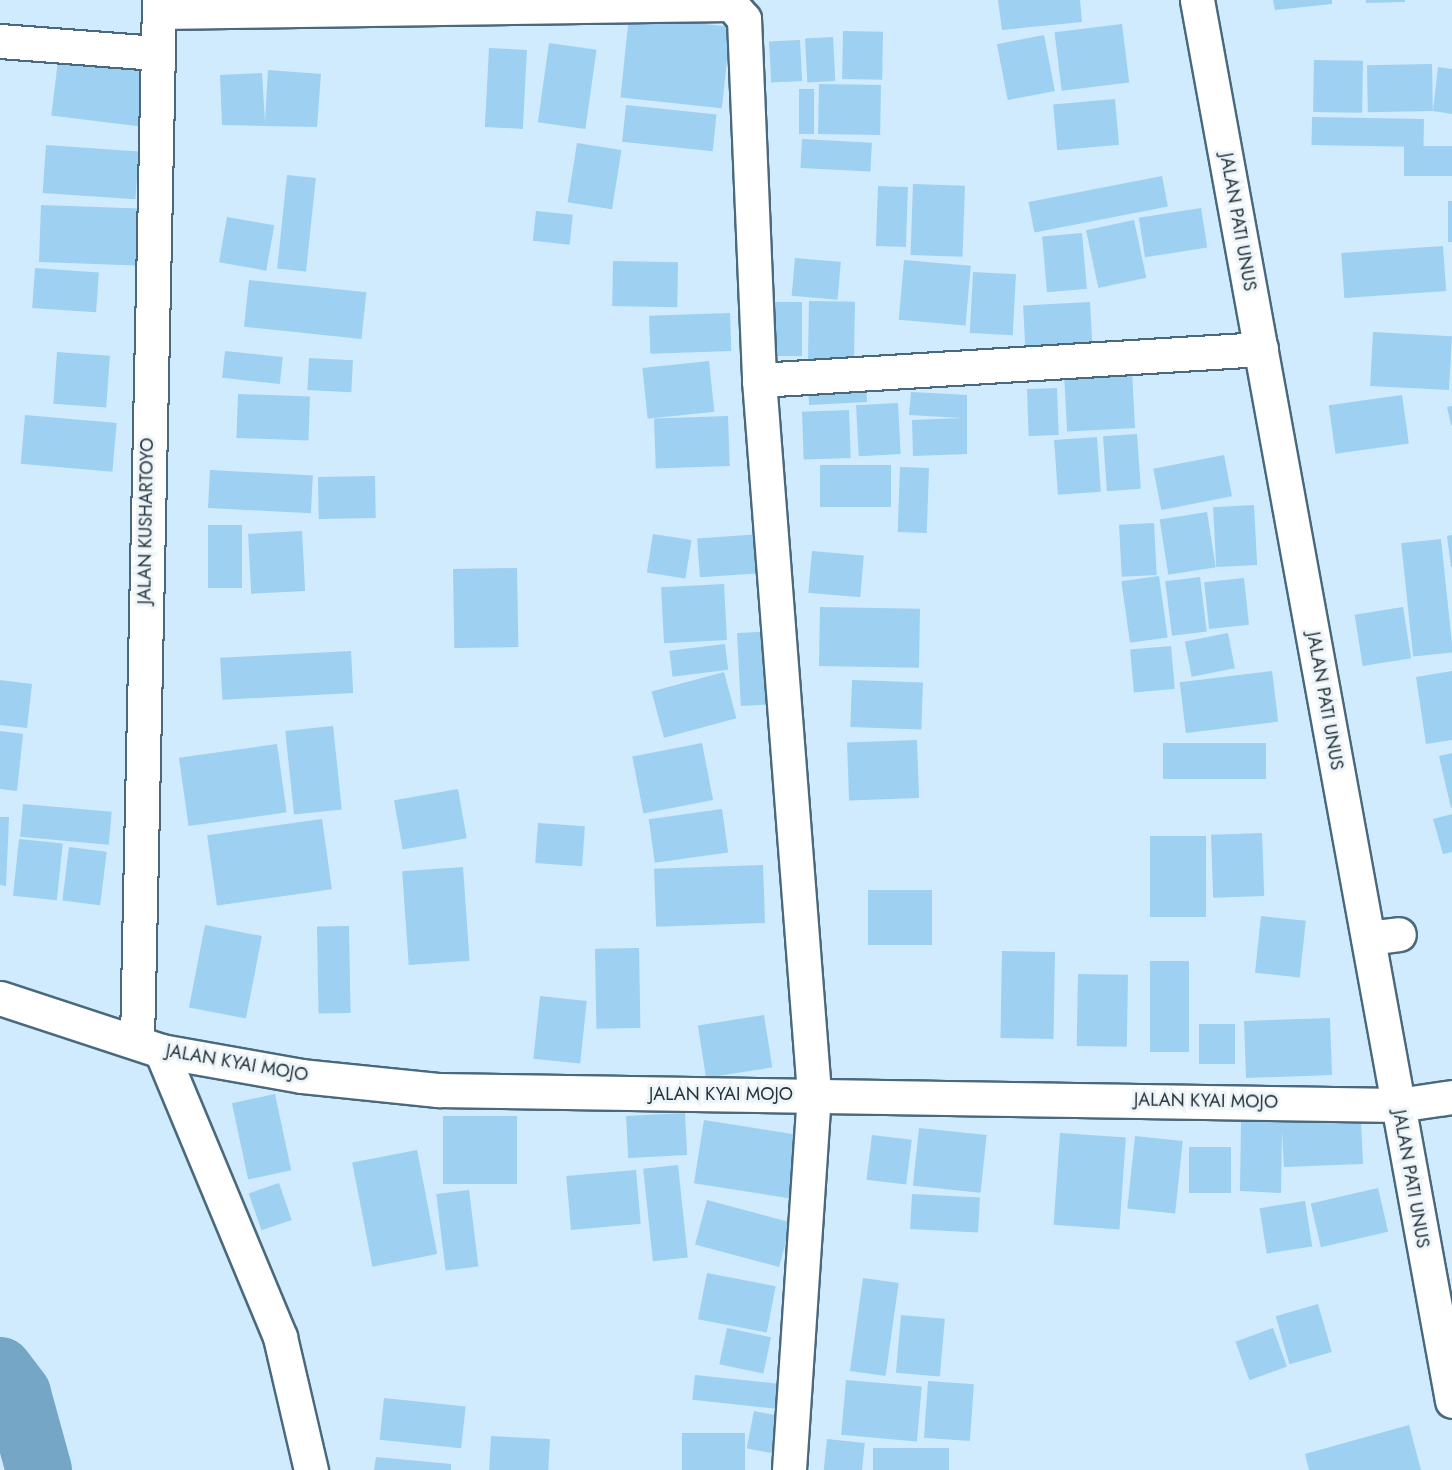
<!DOCTYPE html>
<html>
<head>
<meta charset="utf-8">
<style>
	body { margin:0 }
	#map { position:relative; width:1452px; height:1470px; overflow:hidden; background:#cfebfd; font-family:Jost,sans-serif }
	div>[style] { position:absolute }
	[style*='--x'] { left:calc(var(--x)*1px); top:calc(var(--y)*1px); width:calc(var(--w)*1px); rotate:calc(var(--a)*1deg) }
	.river>* { height:66px; margin:-33px; padding:0 33px; transform-origin:33px; border-radius:33px; background:#75a6c5 }
	.building>* { inset:0; background:#9ed0f1; transform-origin:0 0 }
	.roads { filter:drop-shadow(2px 0 #4a697d) drop-shadow(-2px 0 #4a697d) drop-shadow(0 2px #4a697d) drop-shadow(0 -2px #4a697d) }
	.minor>* { height:33px; margin:-16.5px; padding:0 16.5px; transform-origin:16.5px; border-radius:16.5px; background:#fff }
	span { translate:-50% -50%; white-space:nowrap; text-align:center; line-height:1.15; -webkit-text-stroke:6px #eef5f9; paint-order:stroke }
	.street-label { font-size:18px; color:#25333c }
</style>
</head>
<body>
<div id="map">
	<div class="river">
		<i style="--x:0;--y:1370;--w:30;--a:53"></i>
		<i style="--x:18;--y:1394;--w:79;--a:74.6"></i>
	</div>
	<div class="building">
		<i style="clip-path:polygon(998px 0,1080px 0,1082px 22px,1002px 30px)"></i>
		<i style="clip-path:polygon(1273px 0,1332px 0,1332px 4px,1275px 10px)"></i>
		<i style="clip-path:polygon(1366px 0,1405px 0,1405px 2px,1366px 3px)"></i>
		<i style="left:629px;top:16px;width:102px;height:82px;rotate:6deg"></i>
		<i style="left:1122px;top:24px;width:59px;height:68px;rotate:83deg"></i>
		<i style="left:843px;top:31px;width:40px;height:48px;rotate:1deg"></i>
		<i style="left:1044px;top:35px;width:57px;height:48px;rotate:79deg"></i>
		<i style="left:833px;top:37px;width:44px;height:28px;rotate:87deg"></i>
		<i style="left:800px;top:40px;width:41px;height:31px;rotate:87deg"></i>
		<i style="left:549px;top:43px;width:48px;height:80px;rotate:8deg"></i>
		<i style="left:489px;top:48px;width:38px;height:79px;rotate:3deg"></i>
		<i style="left:1314px;top:60px;width:49px;height:52px;rotate:1deg"></i>
		<i style="left:58px;top:61px;width:89px;height:55px;rotate:7deg"></i>
		<i style="left:1432px;top:64px;width:47px;height:65px;rotate:89deg"></i>
		<i style="clip-path:polygon(1438px 67px,1452px 69px,1452px 114px,1433px 111px)"></i>
		<i style="clip-path:polygon(268px 70px,321px 74px,317px 127px,222px 125px,220px 75px,262px 73px,265px 122px)"></i>
		<i style="left:819px;top:84px;width:62px;height:50px;rotate:1deg"></i>
		<i style="left:799px;top:89px;width:15px;height:45px"></i>
		<i style="left:1115px;top:99px;width:46px;height:62px;rotate:85deg"></i>
		<i style="left:626px;top:105px;width:91px;height:37px;rotate:6deg"></i>
		<i style="left:1312px;top:117px;width:112px;height:28px;rotate:1deg"></i>
		<i style="left:802px;top:139px;width:70px;height:29px;rotate:3deg"></i>
		<i style="left:577px;top:143px;width:45px;height:60px;rotate:9deg"></i>
		<i style="left:46px;top:145px;width:93px;height:48px;rotate:4deg"></i>
		<i style="left:1452px;top:146px;width:30px;height:48px;rotate:90deg"></i>
		<i style="left:287px;top:175px;width:29px;height:94px;rotate:6deg"></i>
		<i style="left:1162px;top:176px;width:31px;height:136px;rotate:79deg"></i>
		<i style="left:913px;top:184px;width:52px;height:71px;rotate:2deg"></i>
		<i style="left:878px;top:186px;width:30px;height:60px;rotate:2deg"></i>
		<i style="left:1448px;top:201px;width:4px;height:41px"></i>
		<i style="left:41px;top:205px;width:105px;height:57px;rotate:2deg"></i>
		<i style="left:1201px;top:208px;width:40px;height:63px;rotate:81deg"></i>
		<i style="left:536px;top:211px;width:37px;height:30px;rotate:6deg"></i>
		<i style="left:227px;top:217px;width:48px;height:46px;rotate:10deg"></i>
		<i style="left:1134px;top:220px;width:59px;height:49px;rotate:78deg"></i>
		<i style="left:1082px;top:233px;width:56px;height:40px;rotate:85deg"></i>
		<i style="left:1443px;top:246px;width:45px;height:102px;rotate:86deg"></i>
		<i style="left:795px;top:258px;width:46px;height:38px;rotate:5deg"></i>
		<i style="left:904px;top:260px;width:67px;height:60px;rotate:5deg"></i>
		<i style="left:613px;top:261px;width:65px;height:45px;rotate:1deg"></i>
		<i style="left:35px;top:268px;width:64px;height:40px;rotate:4deg"></i>
		<i style="left:973px;top:272px;width:43px;height:61px;rotate:3deg"></i>
		<i style="left:249px;top:280px;width:118px;height:47px;rotate:6deg"></i>
		<i style="left:809px;top:301px;width:46px;height:59px;rotate:1deg"></i>
		<i style="left:770px;top:302px;width:32px;height:54px"></i>
		<i style="left:1090px;top:302px;width:41px;height:67px;rotate:87deg"></i>
		<i style="left:730px;top:313px;width:38px;height:81px;rotate:88deg"></i>
		<i style="left:1373px;top:332px;width:79px;height:54px;rotate:3deg"></i>
		<i style="left:225px;top:351px;width:58px;height:27px;rotate:6deg"></i>
		<i style="left:57px;top:352px;width:53px;height:52px;rotate:4deg"></i>
		<i style="left:309px;top:358px;width:44px;height:32px;rotate:3deg"></i>
		<i style="left:709px;top:361px;width:51px;height:67px;rotate:84deg"></i>
		<i style="left:1132px;top:370px;width:58px;height:68px;rotate:87deg"></i>
		<i style="left:866px;top:383px;width:19px;height:58px;rotate:87deg"></i>
		<i style="left:1057px;top:388px;width:47px;height:30px;rotate:88deg"></i>
		<i style="clip-path:polygon(911px 392px,967px 395px,967px 454px,913px 456px,912px 420px,962px 418px,909px 415px)"></i>
		<i style="left:238px;top:394px;width:72px;height:44px;rotate:2deg"></i>
		<i style="left:1402px;top:395px;width:49px;height:74px;rotate:82deg"></i>
		<i style="left:898px;top:403px;width:51px;height:42px;rotate:87deg"></i>
		<i style="clip-path:polygon(1452px 406px,1452px 425px,1451px 425px,1447px 407px)"></i>
		<i style="left:849px;top:410px;width:48px;height:47px;rotate:88deg"></i>
		<i style="left:25px;top:415px;width:92px;height:49px;rotate:5deg"></i>
		<i style="left:728px;top:416px;width:50px;height:74px;rotate:88deg"></i>
		<i style="left:1137px;top:434px;width:55px;height:34px;rotate:86deg"></i>
		<i style="left:1097px;top:437px;width:55px;height:43px;rotate:86deg"></i>
		<i style="left:1224px;top:455px;width:42px;height:72px;rotate:79deg"></i>
		<i style="left:891px;top:465px;width:42px;height:71px;rotate:90deg"></i>
		<i style="left:900px;top:467px;width:29px;height:65px;rotate:2deg"></i>
		<i style="left:210px;top:470px;width:103px;height:38px;rotate:3deg"></i>
		<i style="left:375px;top:476px;width:42px;height:57px;rotate:89deg"></i>
		<i style="left:1254px;top:505px;width:60px;height:41px;rotate:87deg"></i>
		<i style="left:1207px;top:512px;width:56px;height:48px;rotate:81deg"></i>
		<i style="left:1154px;top:523px;width:52px;height:35px;rotate:87deg"></i>
		<i style="left:208px;top:525px;width:34px;height:63px"></i>
		<i style="left:302px;top:531px;width:60px;height:54px;rotate:87deg"></i>
		<i style="left:653px;top:534px;width:39px;height:39px;rotate:9deg"></i>
		<i style="left:761px;top:534px;width:39px;height:64px;rotate:86deg"></i>
		<i style="clip-path:polygon(1452px 535px,1452px 567px,1451px 567px,1447px 536px)"></i>
		<i style="left:1441px;top:539px;width:114px;height:40px;rotate:84deg"></i>
		<i style="left:812px;top:551px;width:52px;height:42px;rotate:5deg"></i>
		<i style="left:517px;top:568px;width:79px;height:64px;rotate:89deg"></i>
		<i style="left:1159px;top:576px;width:62px;height:38px;rotate:82deg"></i>
		<i style="left:1200px;top:577px;width:55px;height:35px;rotate:83deg"></i>
		<i style="left:1244px;top:578px;width:47px;height:40px;rotate:84deg"></i>
		<i style="left:724px;top:584px;width:56px;height:63px;rotate:87deg"></i>
		<i style="left:820px;top:607px;width:100px;height:59px;rotate:1deg"></i>
		<i style="left:1403px;top:607px;width:52px;height:49px;rotate:81deg"></i>
		<i style="left:776px;top:631px;width:73px;height:39px;rotate:87deg"></i>
		<i style="left:1228px;top:633px;width:36px;height:44px;rotate:79deg"></i>
		<i style="left:725px;top:644px;width:26px;height:56px;rotate:83deg"></i>
		<i style="left:1171px;top:646px;width:43px;height:41px;rotate:85deg"></i>
		<i style="left:351px;top:651px;width:42px;height:131px;rotate:87deg"></i>
		<i style="left:1272px;top:671px;width:51px;height:93px;rotate:83deg"></i>
		<i style="clip-path:polygon(1452px 671px,1452px 740px,1426px 744px,1416px 677px)"></i>
		<i style="left:724px;top:672px;width:48px;height:75px;rotate:75deg"></i>
		<i style="clip-path:polygon(0 680px,32px 684px,27px 728px,0 725px)"></i>
		<i style="left:852px;top:680px;width:71px;height:47px;rotate:2deg"></i>
		<i style="left:333px;top:726px;width:84px;height:48px;rotate:84deg"></i>
		<i style="clip-path:polygon(0 731px,23px 734px,17px 791px,0 789px)"></i>
		<i style="left:917px;top:740px;width:58px;height:70px;rotate:88deg"></i>
		<i style="left:702px;top:743px;width:58px;height:71px;rotate:79deg"></i>
		<i style="left:1266px;top:743px;width:36px;height:103px;rotate:90deg"></i>
		<i style="left:277px;top:744px;width:69px;height:99px;rotate:82deg"></i>
		<i style="clip-path:polygon(1452px 753px,1452px 808px,1451px 808px,1439px 756px)"></i>
		<i style="left:458px;top:789px;width:50px;height:65px;rotate:80deg"></i>
		<i style="left:23px;top:804px;width:89px;height:33px;rotate:5deg"></i>
		<i style="left:722px;top:809px;width:44px;height:74px;rotate:82deg"></i>
		<i style="clip-path:polygon(1452px 814px,1452px 852px,1443px 854px,1433px 819px)"></i>
		<i style="clip-path:polygon(0 817px,9px 817px,6px 886px,0 885px)"></i>
		<i style="left:322px;top:819px;width:71px;height:116px;rotate:82deg"></i>
		<i style="left:538px;top:823px;width:47px;height:40px;rotate:4deg"></i>
		<i style="left:1262px;top:833px;width:63px;height:51px;rotate:88deg"></i>
		<i style="left:1150px;top:836px;width:56px;height:81px"></i>
		<i style="left:19px;top:839px;width:44px;height:57px;rotate:6deg"></i>
		<i style="left:69px;top:847px;width:38px;height:54px;rotate:7deg"></i>
		<i style="left:763px;top:865px;width:58px;height:109px;rotate:88deg"></i>
		<i style="left:463px;top:867px;width:94px;height:61px;rotate:86deg"></i>
		<i style="left:868px;top:890px;width:64px;height:55px"></i>
		<i style="left:1261px;top:916px;width:45px;height:57px;rotate:6deg"></i>
		<i style="left:205px;top:925px;width:58px;height:84px;rotate:11deg"></i>
		<i style="left:349px;top:926px;width:87px;height:32px;rotate:89deg"></i>
		<i style="left:639px;top:948px;width:80px;height:44px;rotate:89deg"></i>
		<i style="left:1002px;top:951px;width:53px;height:87px;rotate:1deg"></i>
		<i style="left:1150px;top:961px;width:39px;height:91px"></i>
		<i style="left:1078px;top:974px;width:50px;height:72px;rotate:1deg"></i>
		<i style="left:540px;top:996px;width:47px;height:63px;rotate:6deg"></i>
		<i style="left:764px;top:1015px;width:53px;height:67px;rotate:81deg"></i>
		<i style="left:1330px;top:1018px;width:57px;height:86px;rotate:88deg"></i>
		<i style="left:1199px;top:1024px;width:36px;height:40px"></i>
		<i style="left:275px;top:1094px;width:78px;height:44px;rotate:78deg"></i>
		<i style="left:685px;top:1113px;width:42px;height:59px;rotate:87deg"></i>
		<i style="left:443px;top:1116px;width:74px;height:68px"></i>
		<i style="left:704px;top:1120px;width:101px;height:64px;rotate:9deg"></i>
		<i style="clip-path:polygon(1361px 1120px,1363px 1164px,1284px 1167px,1282px 1131px,1281px 1193px,1240px 1191px,1241px 1122px)"></i>
		<i style="left:919px;top:1128px;width:68px;height:58px;rotate:6deg"></i>
		<i style="left:1060px;top:1133px;width:66px;height:92px;rotate:4deg"></i>
		<i style="left:872px;top:1135px;width:40px;height:45px;rotate:7deg"></i>
		<i style="left:1135px;top:1136px;width:48px;height:73px;rotate:6deg"></i>
		<i style="left:1189px;top:1147px;width:42px;height:46px"></i>
		<i style="left:417px;top:1150px;width:106px;height:66px;rotate:79deg"></i>
		<i style="left:678px;top:1165px;width:93px;height:35px;rotate:84deg"></i>
		<i style="left:636px;top:1170px;width:54px;height:70px;rotate:85deg"></i>
		<i style="left:279px;top:1183px;width:39px;height:32px;rotate:71deg"></i>
		<i style="left:1378px;top:1188px;width:45px;height:69px;rotate:77deg"></i>
		<i style="left:469px;top:1190px;width:77px;height:33px;rotate:83deg"></i>
		<i style="left:912px;top:1194px;width:68px;height:35px;rotate:3deg"></i>
		<i style="left:707px;top:1200px;width:87px;height:46px;rotate:15deg"></i>
		<i style="left:1305px;top:1201px;width:46px;height:46px;rotate:81deg"></i>
		<i style="left:707px;top:1273px;width:70px;height:47px;rotate:11deg"></i>
		<i style="left:863px;top:1278px;width:36px;height:94px;rotate:8deg"></i>
		<i style="left:1318px;top:1304px;width:50px;height:44px;rotate:74deg"></i>
		<i style="left:901px;top:1315px;width:44px;height:58px;rotate:5deg"></i>
		<i style="left:727px;top:1328px;width:45px;height:37px;rotate:12deg"></i>
		<i style="left:1273px;top:1328px;width:41px;height:40px;rotate:70deg"></i>
		<i style="left:695px;top:1375px;width:90px;height:25px;rotate:6deg"></i>
		<i style="left:846px;top:1380px;width:76px;height:55px;rotate:5deg"></i>
		<i style="left:928px;top:1381px;width:46px;height:57px;rotate:4deg"></i>
		<i style="left:384px;top:1398px;width:82px;height:42px;rotate:6deg"></i>
		<i style="left:754px;top:1411px;width:26px;height:38px;rotate:11deg"></i>
		<i style="clip-path:polygon(1409px 1425px,1421px 1470px,1309px 1470px,1305px 1454px)"></i>
		<i style="left:682px;top:1433px;width:63px;height:37px"></i>
		<i style="left:491px;top:1436px;width:59px;height:34px;rotate:3deg"></i>
		<i style="left:827px;top:1439px;width:38px;height:31px;rotate:6deg"></i>
		<i style="left:949px;top:1448px;width:22px;height:76px;rotate:90deg"></i>
		<i style="clip-path:polygon(376px 1457px,451px 1464px,451px 1470px,374px 1470px)"></i>
	</div>
	<div class="roads">
		<div class="minor">
			<i style="--x:1197;--y:0;--w:1424;--a:79.68"></i>
			<i style="--x:159;--y:12;--w:572;--a:-0.8"></i>
			<i style="--x:731;--y:4;--w:20;--a:49"></i>
			<i style="--x:744;--y:19;--w:361;--a:87.6"></i>
			<i style="--x:759;--y:380;--w:715;--a:85.59"></i>
			<i style="--x:814;--y:1093;--w:378;--a:93.8"></i>
			<i style="--x:0;--y:41;--w:155;--a:4.4"></i>
			<i style="--x:759;--y:380;--w:503;--a:-3.53"></i>
			<i style="--x:1368;--y:938;--w:31;--a:-7"></i>
			<i style="--x:0;--y:998;--w:169;--a:18.2"></i>
			<i style="--x:161;--y:1051;--w:143;--a:10.1"></i>
			<i style="--x:302;--y:1076;--w:137;--a:5.9"></i>
			<i style="--x:438;--y:1090;--w:960;--a:0.9"></i>
			<i style="--x:1398;--y:1105;--w:55;--a:-8.4"></i>
			<i style="--x:137;--y:1042;--w:1042;--a:-88.79"></i>
			<i style="--x:161;--y:1051;--w:310;--a:67.4"></i>
			<i style="--x:280;--y:1337;--w:137;--a:76.9"></i>
		</div>
	</div>
	<div class="street-label">
		<span style="left:1238px;top:222px;rotate:80deg">JALAN PATI UNUS</span>
		<span style="left:146px;top:521px;rotate:-89deg">JALAN KUSHARTOYO</span>
		<span style="left:1325px;top:701px;rotate:80deg">JALAN PATI UNUS</span>
		<span style="left:237px;top:1063px;rotate:10deg">JALAN KYAI MOJO</span>
		<span style="left:721px;top:1094px">JALAN KYAI MOJO</span>
		<span style="left:1206px;top:1101px;rotate:1deg">JALAN KYAI MOJO</span>
		<span style="left:1411px;top:1179px;rotate:80deg">JALAN PATI UNUS</span>
	</div>
</div>
</body>
</html>
